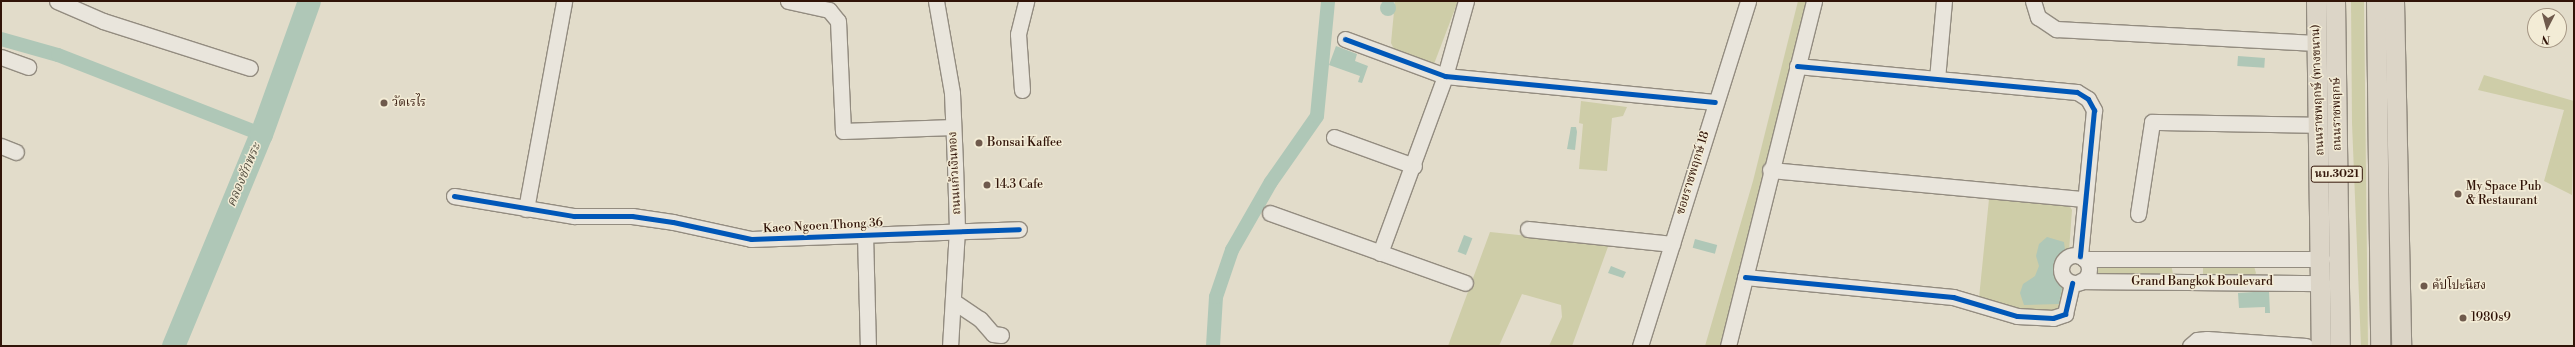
<!DOCTYPE html>
<html>
<head>
<meta charset="utf-8">
<style>
	body { margin:0 }
	#map { position:relative; width:2575px; height:347px; overflow:hidden; background:#e2dcca; font-family:"Libre Bodoni","Noto Serif Thai",serif }
	div>[style] { position:absolute }
	[style*='--x'] { left:calc(var(--x)*1px); top:calc(var(--y)*1px); width:calc(var(--w)*1px); rotate:calc(var(--a)*1deg) }
	.green>* { inset:0; background:#cecda8 }
	.water>* { inset:0; background:#afc7b7; transform-origin:0 0 }
	.round { border-radius:50% }
	.canal>* { height:14px; margin:-7px; padding:0 7px; transform-origin:7px; border-radius:7px; background:#afc7b7 }
	.river>* { height:23px; margin:-11.5px; padding:0 11.5px; transform-origin:11.5px; border-radius:11.5px; background:#afc7b7 }
	.roads { filter:drop-shadow(1px 0 #938c80) drop-shadow(-1px 0 #938c80) drop-shadow(0 1px #938c80) drop-shadow(0 -1px #938c80) }
	.minor>* { height:15px; margin:-7.5px; padding:0 7.5px; transform-origin:7.5px; border-radius:7.5px; background:#e9e5dc }
	.minor>.ring { margin:-7.5px; padding:0; box-sizing:content-box; background:none; border:15px solid #e9e5dc; border-radius:50% }
	.major>* { height:19px; margin:-9.5px; padding:0 9.5px; transform-origin:9.5px; border-radius:9.5px; background:#dcd5c7 }
	.cycleway>* { height:5px; margin:-2.5px; padding:0 2.5px; transform-origin:2.5px; border-radius:2.5px; background:#0057b8 }
	.dots>* { width:11px; height:11px; translate:-50% -50%; box-sizing:border-box; border:2px solid #f3ecd6; border-radius:50% }
	span { translate:-50% -50%; white-space:nowrap; text-align:center; line-height:1.15; -webkit-text-stroke:3px #f3ecd6; paint-order:stroke }
	.shield-label span { padding:1px 3px; background:#f3ecd6; border:1px solid; border-radius:3px; -webkit-text-stroke-width:0 }
	.shield-label { font-size:11px; color:#311408; font-weight:700 }
	.street-label { font-size:12px; color:#311408 }
	.poi-label { font-size:12px; color:#311408 }
	.left { translate:0 -50%; text-align:left }
	.water-label { font-size:13px; color:#555042; font-style:italic }
	.frame { position:absolute; inset:0; border:2px solid #311408; pointer-events:none }
	.north { position:absolute; left:2527px; top:8px; width:40px; height:40px; box-sizing:border-box; background:#f3ecd6; border:1px solid #a59684; border-radius:50%; rotate:186deg; font-size:11px; font-weight:700; line-height:16px; text-align:center; color:#311408 }
	.north::after { content:''; display:block; margin:auto; width:14px; height:18px; background:#6f5a4c; clip-path:polygon(50% 0,100% 100%,50% 72%,0 100%) }
</style>
</head>
<body>
<div id="map">
	<div class="green">
		<i style="clip-path:polygon(1395px 1px,1458px 1px,1434px 64px,1395px 51px,1391px 43px)"></i>
		<i style="clip-path:polygon(1798px 1px,1807px 1px,1722px 346px,1705px 346px,1753px 181px)"></i>
		<i style="clip-path:polygon(2351px 1px,2364px 1px,2368px 346px,2361px 346px,2352px 123px)"></i>
		<i style="clip-path:polygon(2484px 75px,2574px 101px,2572px 195px,2544px 181px,2564px 110px,2478px 90px)"></i>
		<i style="clip-path:polygon(1581px 101px,1627px 107px,1623px 116px,1612px 118px,1607px 171px,1579px 169px,1583px 124px,1579px 123px)"></i>
		<i style="clip-path:polygon(1989px 199px,2069px 205px,2072px 210px,2069px 251px,2059px 264px,2058px 276px,2065px 284px,2062px 310px,2024px 312px,1979px 298px)"></i>
		<i style="clip-path:polygon(1490px 232px,1609px 244px,1572px 346px,1549px 346px,1562px 317px,1561px 305px,1522px 294px,1499px 346px,1448px 346px)"></i>
		<i style="clip-path:polygon(2203px 263px,2253px 263px,2256px 273px,2254px 277px,2203px 276px)"></i>
		<i style="clip-path:polygon(2095px 264px,2171px 264px,2173px 274px,2097px 276px)"></i>
	</div>
	<div class="water">
		<i class="round" style="left:1380px;top:0;width:16px;height:16px"></i>
		<i style="clip-path:polygon(1336px 46px,1357px 54px,1355px 61px,1368px 66px,1362px 83px,1358px 82px,1360px 76px,1329px 65px)"></i>
		<i style="left:2238px;top:56px;width:27px;height:10px;rotate:4deg"></i>
		<i style="clip-path:polygon(1571px 127px,1576px 127px,1577px 132px,1575px 150px,1567px 149px)"></i>
		<i style="left:1464px;top:235px;width:9px;height:18px;rotate:21deg"></i>
		<i style="clip-path:polygon(2047px 237px,2064px 242px,2065px 250px,2056px 264px,2055px 276px,2062px 288px,2059px 304px,2024px 305px,2020px 293px,2023px 284px,2035px 276px,2039px 266px,2036px 256px,2039px 244px)"></i>
		<i style="left:1695px;top:239px;width:23px;height:9px;rotate:15deg"></i>
		<i style="clip-path:polygon(1611px 266px,1626px 272px,1623px 278px,1608px 273px)"></i>
		<i style="clip-path:polygon(2269px 291px,2270px 313px,2265px 313px,2265px 307px,2239px 308px,2238px 293px)"></i>
	</div>
	<div class="canal">
		<i style="--x:1;--y:39;--w:59;--a:15.7"></i>
		<i style="--x:58;--y:55;--w:218;--a:21.3"></i>
		<i style="--x:1213;--y:346;--w:49;--a:-86.5"></i>
		<i style="--x:1216;--y:297;--w:50;--a:-71.2"></i>
		<i style="--x:1232;--y:250;--w:78;--a:-60.2"></i>
		<i style="--x:1271;--y:182;--w:80;--a:-55.1"></i>
		<i style="--x:1317;--y:116;--w:116;--a:-84.5"></i>
	</div>
	<div class="river">
		<i style="--x:173;--y:346;--w:230;--a:-67.5"></i>
		<i style="--x:261;--y:134;--w:141;--a:-70.2"></i>
	</div>
	<div class="roads">
		<div class="minor">
			<i style="--x:57;--y:1;--w:50;--a:23.5"></i>
			<i style="--x:103;--y:21;--w:154;--a:17.7"></i>
			<i style="--x:788;--y:1;--w:42;--a:12.4"></i>
			<i style="--x:829;--y:10;--w:14;--a:51"></i>
			<i style="--x:838;--y:21;--w:110;--a:87.4"></i>
			<i style="--x:843;--y:131;--w:110;--a:-2.1"></i>
			<i style="--x:936;--y:1;--w:93;--a:80.1"></i>
			<i style="--x:952;--y:93;--w:72;--a:87.6"></i>
			<i style="--x:955;--y:165;--w:64;--a:88.2"></i>
			<i style="--x:957;--y:229;--w:117;--a:93.4"></i>
			<i style="--x:2033;--y:1;--w:17;--a:73"></i>
			<i style="--x:2038;--y:17;--w:22;--a:34"></i>
			<i style="--x:2056;--y:29;--w:260;--a:3.1"></i>
			<i style="--x:1345;--y:39;--w:107;--a:20.3"></i>
			<i style="--x:1445;--y:76;--w:271;--a:5.5"></i>
			<i style="--x:1;--y:57;--w:29;--a:20"></i>
			<i style="--x:1797;--y:66;--w:281;--a:5.3"></i>
			<i style="--x:2077;--y:92;--w:13;--a:32"></i>
			<i style="--x:2088;--y:99;--w:13;--a:61"></i>
			<i style="--x:2094;--y:110;--w:147;--a:95.5"></i>
			<i style="--x:1937;--y:79;--w:78;--a:-84.9"></i>
			<i style="--x:1022;--y:90;--w:56;--a:-94.1"></i>
			<i style="--x:1018;--y:34;--w:34;--a:-76"></i>
			<i style="--x:1334;--y:137;--w:85;--a:19.9"></i>
			<i style="--x:1;--y:146;--w:16;--a:22"></i>
			<i style="--x:1770;--y:170;--w:316;--a:5.3"></i>
			<i style="--x:454;--y:196;--w:122;--a:9.5"></i>
			<i style="--x:574;--y:216;--w:58;--a:0"></i>
			<i style="--x:632;--y:216;--w:41;--a:8.3"></i>
			<i style="--x:673;--y:222;--w:80;--a:12.3"></i>
			<i style="--x:751;--y:239;--w:268;--a:-2.1"></i>
			<i style="--x:526;--y:209;--w:211;--a:-79.6"></i>
			<i style="--x:1270;--y:213;--w:207;--a:19.7"></i>
			<i style="--x:2138;--y:214;--w:93;--a:-81.3"></i>
			<i style="--x:2152;--y:122;--w:167;--a:1"></i>
			<i style="--x:1528;--y:229;--w:145;--a:5.9"></i>
			<i style="--x:865;--y:234;--w:112;--a:88.5"></i>
			<i style="--x:1380;--y:253;--w:189;--a:-69.8"></i>
			<i style="--x:1445;--y:76;--w:78;--a:-74.4"></i>
			<i class="ring" style="left:2061px;top:255px;width:13px;height:13px"></i>
			<i style="--x:2084;--y:259;--w:238;--a:0"></i>
			<i style="--x:1745;--y:277;--w:209;--a:5.5"></i>
			<i style="--x:1953;--y:297;--w:67;--a:16.5"></i>
			<i style="--x:2017;--y:316;--w:36;--a:3"></i>
			<i style="--x:2053;--y:318;--w:13;--a:-18"></i>
			<i style="--x:2065;--y:314;--w:32;--a:-77"></i>
			<i style="--x:2081;--y:281;--w:241;--a:0.5"></i>
			<i style="--x:953;--y:301;--w:32;--a:34"></i>
			<i style="--x:980;--y:319;--w:20;--a:49"></i>
			<i style="--x:993;--y:334;--w:8;--a:7"></i>
			<i style="--x:1640;--y:346;--w:362;--a:-72.6"></i>
			<i style="--x:1728;--y:346;--w:356;--a:-76"></i>
			<i style="--x:2190;--y:346;--w:9;--a:-41"></i>
			<i style="--x:2197;--y:340;--w:10;--a:-6"></i>
			<i style="--x:2207;--y:339;--w:99;--a:4"></i>
		</div>
		<div class="major">
			<i style="--x:2316;--y:1;--w:345;--a:89.2"></i>
			<i style="--x:2335;--y:1;--w:345;--a:89.2"></i>
			<i style="--x:2376;--y:1;--w:345;--a:89.3"></i>
			<i style="--x:2394;--y:1;--w:345;--a:88.8"></i>
		</div>
	</div>
	<div class="cycleway">
		<i style="--x:1345;--y:39;--w:107;--a:20.3"></i>
		<i style="--x:1445;--y:76;--w:271;--a:5.5"></i>
		<i style="--x:1797;--y:66;--w:281;--a:5.3"></i>
		<i style="--x:2077;--y:92;--w:13;--a:32"></i>
		<i style="--x:2088;--y:99;--w:13;--a:61"></i>
		<i style="--x:2094;--y:110;--w:147;--a:95.5"></i>
		<i style="--x:454;--y:196;--w:122;--a:9.5"></i>
		<i style="--x:574;--y:216;--w:58;--a:0"></i>
		<i style="--x:632;--y:216;--w:41;--a:8.3"></i>
		<i style="--x:673;--y:222;--w:80;--a:12.3"></i>
		<i style="--x:751;--y:239;--w:268;--a:-2.1"></i>
		<i style="--x:1745;--y:277;--w:209;--a:5.5"></i>
		<i style="--x:1953;--y:297;--w:67;--a:16.5"></i>
		<i style="--x:2017;--y:316;--w:36;--a:3"></i>
		<i style="--x:2053;--y:318;--w:13;--a:-18"></i>
		<i style="--x:2065;--y:314;--w:32;--a:-77"></i>
	</div>
	<div class="dots">
		<i style="left:384px;top:103px;background:#6f5a4c"></i>
		<i style="left:979px;top:143px;background:#6f5a4c"></i>
		<i style="left:987px;top:185px;background:#6f5a4c"></i>
		<i style="left:2458px;top:194px;background:#6f5a4c"></i>
		<i style="left:2424px;top:286px;background:#6f5a4c"></i>
		<i style="left:2463px;top:318px;background:#6f5a4c"></i>
	</div>
	<div class="shield-label">
		<span style="left:2337px;top:174px">นบ.3021</span>
	</div>
	<div class="street-label">
		<span style="left:2318px;top:90px;rotate:-92deg">ถนนราชพฤกษ์ (ทางขนาน)</span>
		<span style="left:2337px;top:114px;rotate:-91deg">ถนนราชพฤกษ์</span>
		<span style="left:955px;top:173px;rotate:-93deg">ถนนแก้วเงินทอง</span>
		<span style="left:1693px;top:173px;rotate:-73deg">ซอยราชพฤกษ์ 18</span>
		<span style="left:823px;top:226px;rotate:-3deg">Kaeo Ngoen Thong 36</span>
		<span style="left:2202px;top:282px">Grand Bangkok Boulevard</span>
	</div>
	<div class="poi-label">
		<span class="left" style="left:392px;top:103px">วัดเรไร</span>
		<span class="left" style="left:987px;top:143px">Bonsai Kaffee</span>
		<span class="left" style="left:995px;top:185px">14.3 Cafe</span>
		<span class="left" style="left:2466px;top:194px">My Space Pub<br>&amp; Restaurant</span>
		<span class="left" style="left:2432px;top:286px">คัปโปะนิฮง</span>
		<span class="left" style="left:2471px;top:318px">1980s9</span>
	</div>
	<div class="water-label">
		<span style="left:244px;top:175px;rotate:-67deg">คลองชักพระ</span>
	</div>
	<div class="frame"></div>
	<div class="north">N</div>
</div>
</body>
</html>
